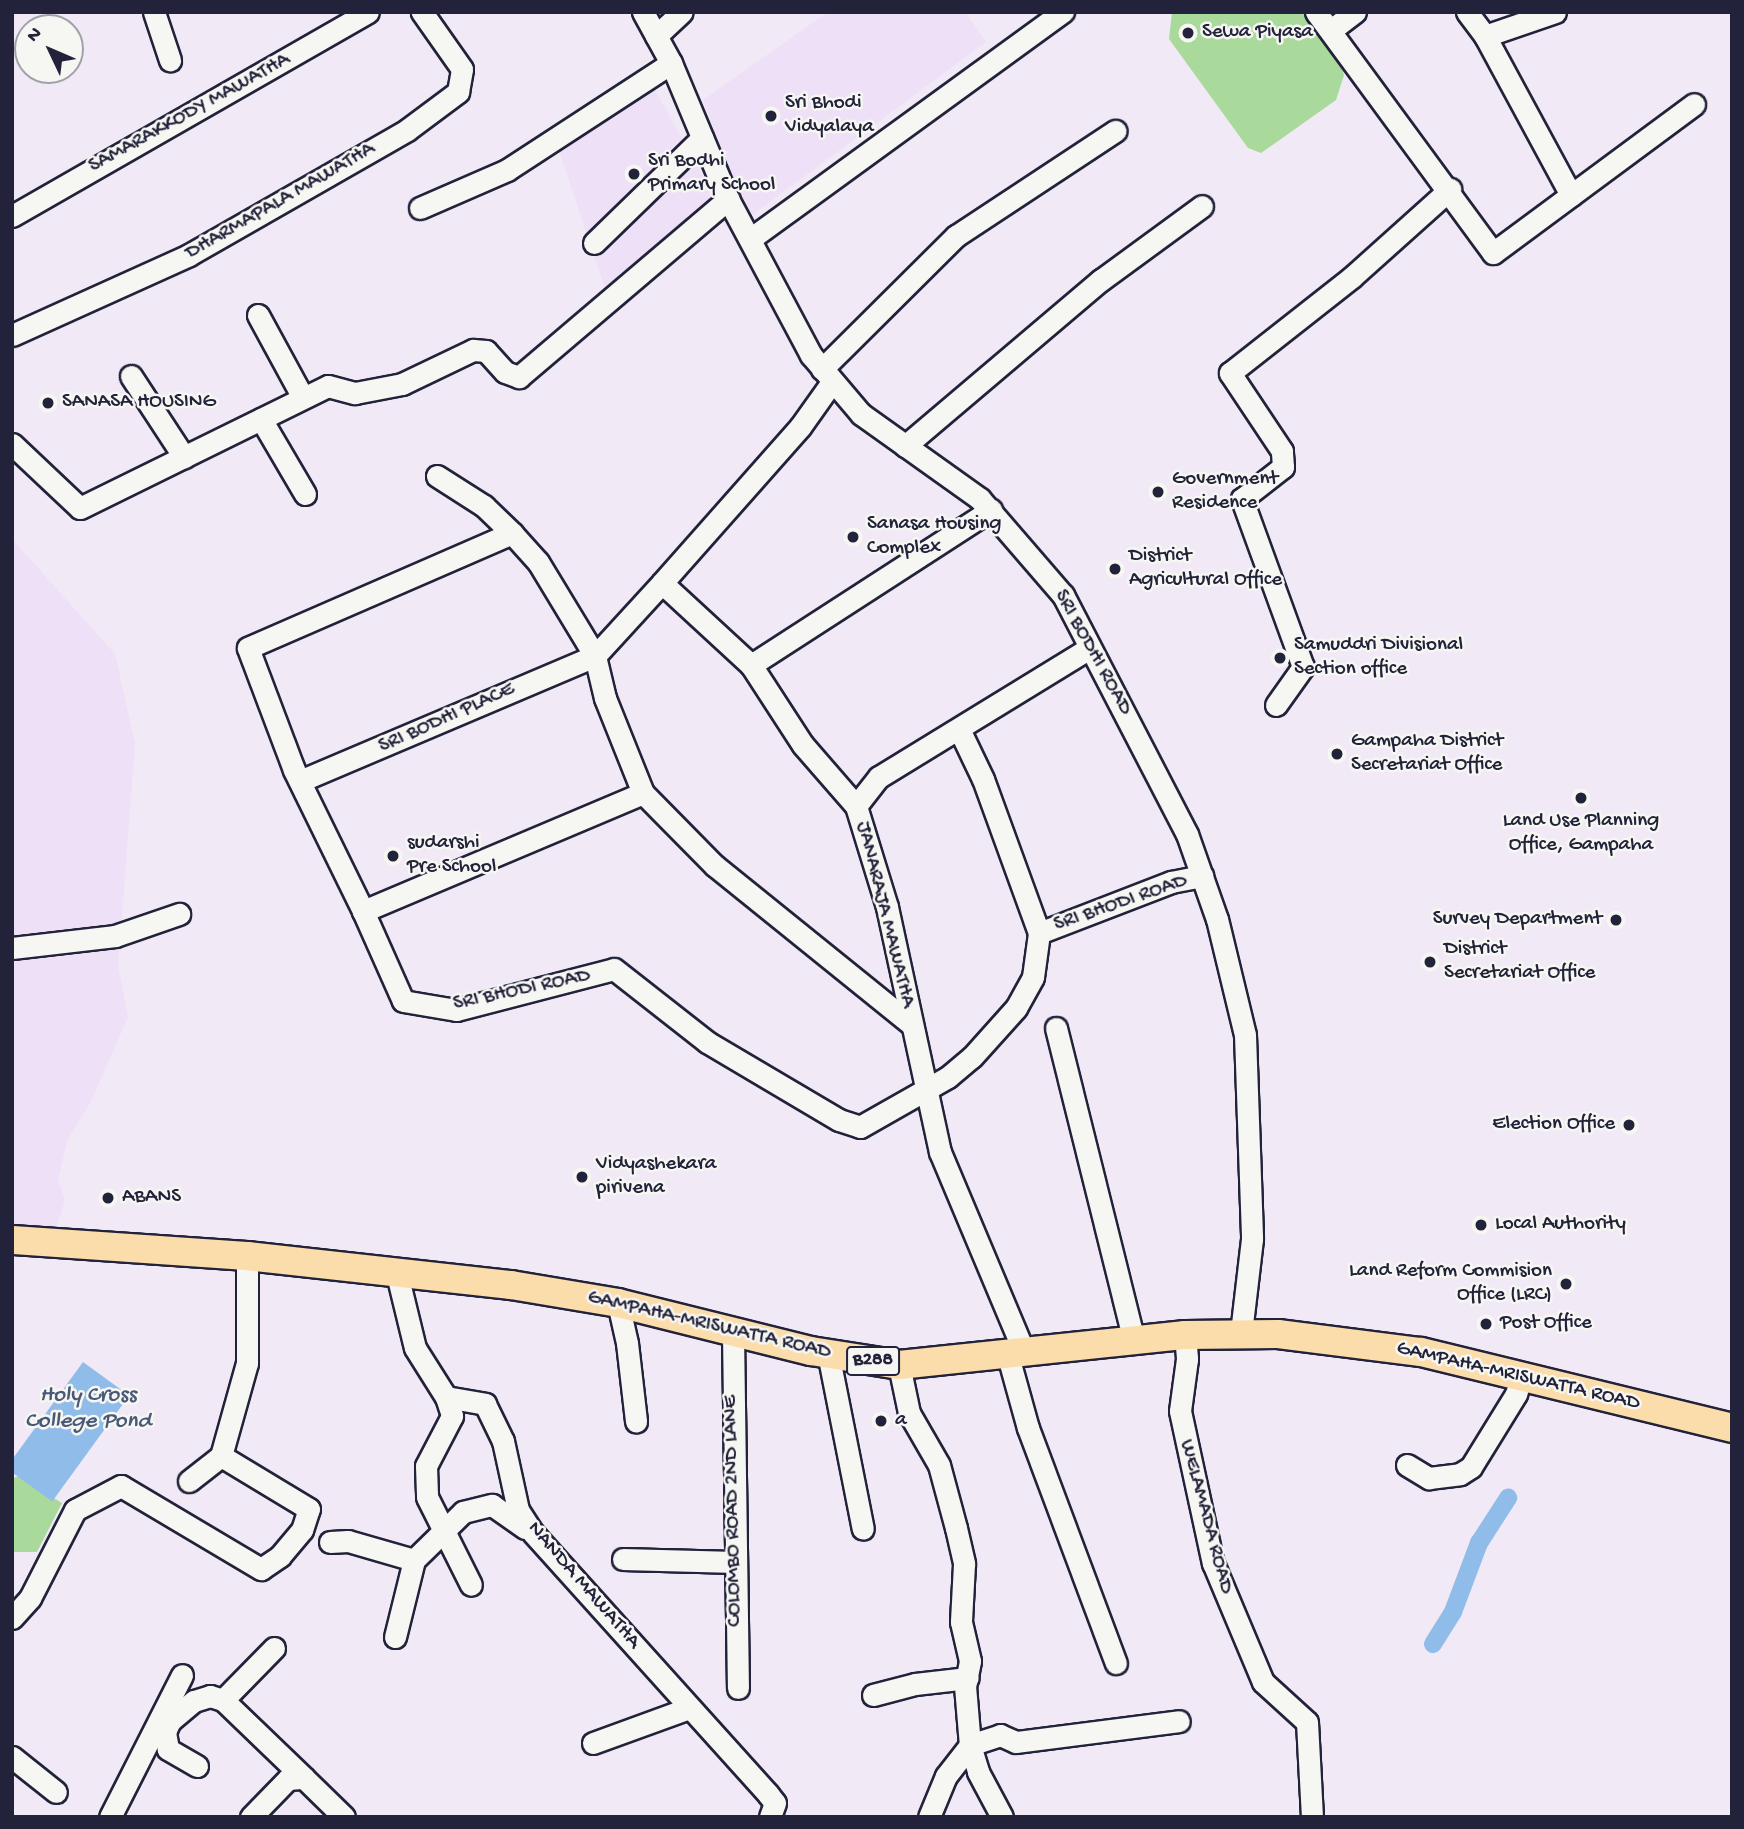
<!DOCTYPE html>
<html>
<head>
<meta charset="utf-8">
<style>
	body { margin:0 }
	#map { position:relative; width:1744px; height:1829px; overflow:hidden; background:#f1e9f5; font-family:"Gochi Hand",sans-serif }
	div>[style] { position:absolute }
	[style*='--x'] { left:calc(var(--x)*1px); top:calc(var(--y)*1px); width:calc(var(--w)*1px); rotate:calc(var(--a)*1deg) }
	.built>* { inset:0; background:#ede0f7 }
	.green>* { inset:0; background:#a9da9b }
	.water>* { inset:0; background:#90bce9; transform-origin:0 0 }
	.canal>* { height:18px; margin:-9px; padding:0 9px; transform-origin:9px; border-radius:9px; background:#90bce9 }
	.roads { filter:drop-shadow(2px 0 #22223b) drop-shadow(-2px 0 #22223b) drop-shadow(0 2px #22223b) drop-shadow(0 -2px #22223b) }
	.minor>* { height:21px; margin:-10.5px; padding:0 10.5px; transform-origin:10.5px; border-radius:10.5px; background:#f6f6f2 }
	.major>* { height:28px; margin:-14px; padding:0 14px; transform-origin:14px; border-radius:14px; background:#fbddab }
	.dots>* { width:19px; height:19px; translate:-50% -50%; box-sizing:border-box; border:4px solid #f6f6f2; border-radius:50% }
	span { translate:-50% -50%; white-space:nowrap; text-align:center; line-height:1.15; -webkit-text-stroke:5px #f6f6f2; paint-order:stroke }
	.shield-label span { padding:2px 5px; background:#f6f6f2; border:2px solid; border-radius:5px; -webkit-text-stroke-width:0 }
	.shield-label { font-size:19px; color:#22223b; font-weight:700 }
	.poi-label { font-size:21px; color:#22223b }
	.left { translate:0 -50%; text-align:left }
	.right { translate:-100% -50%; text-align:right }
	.street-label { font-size:21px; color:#22223b }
	.water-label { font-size:23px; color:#485878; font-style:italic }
	.frame { position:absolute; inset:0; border:14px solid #22223b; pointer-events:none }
	.north { position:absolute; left:14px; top:14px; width:70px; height:70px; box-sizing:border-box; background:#f6f6f2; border:2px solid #a1a1a9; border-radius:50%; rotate:314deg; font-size:19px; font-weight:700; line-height:28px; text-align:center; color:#22223b }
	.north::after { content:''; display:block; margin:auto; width:24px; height:32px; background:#22223b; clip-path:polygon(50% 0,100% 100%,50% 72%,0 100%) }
</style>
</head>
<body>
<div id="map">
	<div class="built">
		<i style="clip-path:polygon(828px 12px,965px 12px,986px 42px,748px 218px,703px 100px)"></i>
		<i style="clip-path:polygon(650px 81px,718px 203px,606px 291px,557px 144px)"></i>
		<i style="clip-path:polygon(12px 539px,115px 654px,135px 744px,118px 966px,128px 1017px,90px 1103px,68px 1139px,58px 1179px,65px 1200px,51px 1244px,12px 1235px)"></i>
	</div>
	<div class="green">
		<i style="clip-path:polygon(1172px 12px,1305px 12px,1339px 60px,1344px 75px,1336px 100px,1261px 153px,1248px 148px,1169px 39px)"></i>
		<i style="clip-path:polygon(18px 1476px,62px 1503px,37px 1552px,12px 1552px,12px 1479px)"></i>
	</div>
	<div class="water">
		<i style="left:83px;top:1362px;width:57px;height:131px;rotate:36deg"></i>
	</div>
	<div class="canal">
		<i style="--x:1433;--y:1644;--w:38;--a:-58"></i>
		<i style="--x:1453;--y:1612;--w:74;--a:-69.4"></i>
		<i style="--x:1479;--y:1543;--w:54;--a:-57.2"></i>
	</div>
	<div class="roads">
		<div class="minor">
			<i style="--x:154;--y:12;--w:51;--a:71.6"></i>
			<i style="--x:643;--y:12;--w:58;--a:61.2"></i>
			<i style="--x:671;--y:63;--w:147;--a:67.3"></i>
			<i style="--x:728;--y:199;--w:177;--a:62"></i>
			<i style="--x:811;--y:355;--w:77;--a:49.7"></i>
			<i style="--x:861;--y:414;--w:146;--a:35.5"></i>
			<i style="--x:980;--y:499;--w:127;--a:49.2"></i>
			<i style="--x:1063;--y:595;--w:269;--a:62.6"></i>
			<i style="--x:1187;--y:834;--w:90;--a:70.6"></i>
			<i style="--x:1217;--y:919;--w:119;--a:76.4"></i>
			<i style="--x:1245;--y:1035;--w:204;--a:88"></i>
			<i style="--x:1252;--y:1239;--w:95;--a:96.7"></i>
			<i style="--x:1316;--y:12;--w:299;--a:53.7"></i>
			<i style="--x:1493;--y:253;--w:250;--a:-36.5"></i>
			<i style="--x:1467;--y:12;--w:30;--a:53"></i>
			<i style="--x:1485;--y:36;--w:74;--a:-18.9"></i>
			<i style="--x:1331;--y:30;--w:30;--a:-37"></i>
			<i style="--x:656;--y:36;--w:35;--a:-43"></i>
			<i style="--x:1485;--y:36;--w:181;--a:61.6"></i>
			<i style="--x:420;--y:208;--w:95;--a:-23.6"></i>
			<i style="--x:507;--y:170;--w:196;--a:-33.1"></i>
			<i style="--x:12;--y:216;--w:410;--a:-29.8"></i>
			<i style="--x:750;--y:239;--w:387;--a:-36"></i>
			<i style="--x:594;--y:243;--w:151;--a:-44.2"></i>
			<i style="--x:258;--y:315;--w:94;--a:61.5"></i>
			<i style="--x:12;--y:335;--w:194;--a:-24.3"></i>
			<i style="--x:189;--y:255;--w:251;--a:-29.8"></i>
			<i style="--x:407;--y:130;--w:64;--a:-36.7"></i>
			<i style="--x:458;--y:92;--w:23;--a:-80"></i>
			<i style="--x:462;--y:69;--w:70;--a:-125.1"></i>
			<i style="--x:822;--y:369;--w:189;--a:-44.8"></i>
			<i style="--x:956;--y:236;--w:191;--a:-33.4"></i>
			<i style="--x:131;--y:376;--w:97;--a:56.8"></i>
			<i style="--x:832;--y:382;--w:55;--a:125.4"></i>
			<i style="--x:800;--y:427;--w:208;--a:131.5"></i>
			<i style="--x:662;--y:583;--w:121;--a:42.7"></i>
			<i style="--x:751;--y:665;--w:95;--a:57"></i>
			<i style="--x:803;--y:745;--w:81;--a:49"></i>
			<i style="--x:856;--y:806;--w:106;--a:72.9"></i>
			<i style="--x:887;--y:907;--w:251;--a:77.8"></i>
			<i style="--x:940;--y:1152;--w:219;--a:67.2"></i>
			<i style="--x:261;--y:419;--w:87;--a:59.6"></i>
			<i style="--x:12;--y:444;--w:93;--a:43.3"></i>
			<i style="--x:80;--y:508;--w:276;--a:-26.2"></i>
			<i style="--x:328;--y:386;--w:28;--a:15"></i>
			<i style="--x:355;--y:393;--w:48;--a:-10.8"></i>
			<i style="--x:402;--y:384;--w:79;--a:-25.6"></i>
			<i style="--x:473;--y:350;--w:13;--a:4"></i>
			<i style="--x:486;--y:351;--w:28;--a:48"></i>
			<i style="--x:505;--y:372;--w:15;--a:20"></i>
			<i style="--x:519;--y:377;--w:275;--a:-40.4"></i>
			<i style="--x:905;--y:446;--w:257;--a:-40.3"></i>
			<i style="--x:1101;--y:280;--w:125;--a:-36.2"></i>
			<i style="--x:437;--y:476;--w:56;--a:32.6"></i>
			<i style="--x:484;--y:506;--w:39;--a:44"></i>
			<i style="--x:751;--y:665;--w:286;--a:-32.9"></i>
			<i style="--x:1276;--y:705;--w:47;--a:-54.6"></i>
			<i style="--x:1303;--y:667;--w:179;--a:-110"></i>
			<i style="--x:1242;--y:499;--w:52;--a:-38"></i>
			<i style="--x:1283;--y:467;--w:16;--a:-94"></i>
			<i style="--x:1282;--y:451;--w:94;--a:-123.7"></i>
			<i style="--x:1230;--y:373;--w:155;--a:-38.2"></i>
			<i style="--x:1352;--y:277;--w:132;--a:-41.9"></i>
			<i style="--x:959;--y:729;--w:55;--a:64.4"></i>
			<i style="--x:983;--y:779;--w:164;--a:70"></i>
			<i style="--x:1039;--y:933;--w:142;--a:-21.1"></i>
			<i style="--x:1171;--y:882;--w:32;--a:-11"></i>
			<i style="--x:300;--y:781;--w:320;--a:-23"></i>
			<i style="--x:595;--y:656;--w:110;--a:-121.2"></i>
			<i style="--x:538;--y:562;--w:39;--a:-132"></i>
			<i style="--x:512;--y:533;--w:288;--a:156.5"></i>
			<i style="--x:248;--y:648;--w:130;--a:69.3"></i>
			<i style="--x:294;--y:770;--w:157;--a:63.9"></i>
			<i style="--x:643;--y:793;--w:102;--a:-111.8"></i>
			<i style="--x:605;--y:698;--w:43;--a:-103.4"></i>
			<i style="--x:595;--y:656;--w:99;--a:-47.5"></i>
			<i style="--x:856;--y:806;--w:37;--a:-52"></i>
			<i style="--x:879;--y:777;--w:245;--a:-31.5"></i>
			<i style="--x:12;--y:948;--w:104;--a:-6.6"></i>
			<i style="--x:115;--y:936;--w:68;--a:-19"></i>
			<i style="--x:911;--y:1024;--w:252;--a:-141.1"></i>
			<i style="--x:715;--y:866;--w:103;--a:-134.6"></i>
			<i style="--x:643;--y:793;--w:304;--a:157.1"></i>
			<i style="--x:363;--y:911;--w:98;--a:66"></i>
			<i style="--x:403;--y:1001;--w:54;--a:9.6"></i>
			<i style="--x:456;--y:1010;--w:163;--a:-14.5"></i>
			<i style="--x:614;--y:969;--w:118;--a:38.1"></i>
			<i style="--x:707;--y:1042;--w:153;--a:30.6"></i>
			<i style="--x:839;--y:1120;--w:22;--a:18"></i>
			<i style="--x:860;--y:1127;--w:101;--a:-29.6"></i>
			<i style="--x:948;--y:1077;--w:31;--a:-40"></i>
			<i style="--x:972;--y:1057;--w:66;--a:-48.1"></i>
			<i style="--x:1016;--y:1008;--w:35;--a:-61"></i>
			<i style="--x:1033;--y:977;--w:44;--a:-82.2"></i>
			<i style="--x:1056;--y:1028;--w:322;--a:76"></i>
			<i style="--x:396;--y:1270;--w:80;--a:76.3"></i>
			<i style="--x:415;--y:1348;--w:58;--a:57.7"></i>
			<i style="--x:446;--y:1397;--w:40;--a:10"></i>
			<i style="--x:485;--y:1404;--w:41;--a:64.1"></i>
			<i style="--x:503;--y:1441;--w:71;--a:77.7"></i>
			<i style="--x:518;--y:1510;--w:27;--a:57"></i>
			<i style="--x:533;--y:1533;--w:351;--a:48"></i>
			<i style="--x:768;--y:1794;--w:11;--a:52"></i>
			<i style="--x:775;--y:1803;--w:15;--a:110"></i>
			<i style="--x:618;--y:1303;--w:41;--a:77.3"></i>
			<i style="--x:627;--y:1343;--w:79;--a:83.4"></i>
			<i style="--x:733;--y:1333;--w:355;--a:89.2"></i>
			<i style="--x:1185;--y:1335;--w:24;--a:85"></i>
			<i style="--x:1187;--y:1359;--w:52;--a:97.7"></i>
			<i style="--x:1180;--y:1411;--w:156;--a:77.8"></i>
			<i style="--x:1213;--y:1563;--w:129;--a:67.2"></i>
			<i style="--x:1263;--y:1682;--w:59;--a:42.3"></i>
			<i style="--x:1307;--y:1722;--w:95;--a:87"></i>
			<i style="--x:828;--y:1353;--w:179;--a:78.8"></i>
			<i style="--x:1008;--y:1356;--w:75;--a:74.5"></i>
			<i style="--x:1028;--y:1428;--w:251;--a:69.5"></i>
			<i style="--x:899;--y:1365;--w:49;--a:78.2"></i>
			<i style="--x:909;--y:1413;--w:60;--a:60"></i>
			<i style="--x:939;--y:1465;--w:65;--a:74.9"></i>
			<i style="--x:956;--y:1528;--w:37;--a:77"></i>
			<i style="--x:964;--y:1564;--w:58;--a:93"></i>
			<i style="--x:961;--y:1622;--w:40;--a:77"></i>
			<i style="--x:970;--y:1661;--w:25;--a:101"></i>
			<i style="--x:965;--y:1686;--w:59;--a:85.2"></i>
			<i style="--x:970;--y:1745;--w:28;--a:73"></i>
			<i style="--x:978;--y:1772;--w:51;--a:61.9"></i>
			<i style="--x:446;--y:1397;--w:20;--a:72"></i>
			<i style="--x:452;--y:1416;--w:56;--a:117.5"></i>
			<i style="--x:426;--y:1466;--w:31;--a:88"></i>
			<i style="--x:427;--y:1497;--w:98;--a:63.4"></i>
			<i style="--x:1407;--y:1465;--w:26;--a:31"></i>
			<i style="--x:1429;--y:1478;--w:31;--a:-7"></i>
			<i style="--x:1460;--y:1474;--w:13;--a:-32"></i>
			<i style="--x:1471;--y:1467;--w:86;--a:-58.3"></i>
			<i style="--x:1516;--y:1394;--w:20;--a:-72"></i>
			<i style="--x:189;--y:1481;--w:41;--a:-38"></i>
			<i style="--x:330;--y:1542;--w:18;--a:-3"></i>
			<i style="--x:348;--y:1541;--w:69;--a:16.1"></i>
			<i style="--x:623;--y:1559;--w:112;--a:1.5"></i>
			<i style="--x:12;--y:1618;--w:27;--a:-48"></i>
			<i style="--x:30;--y:1598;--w:99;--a:-62.9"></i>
			<i style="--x:75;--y:1510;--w:52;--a:-27.6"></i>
			<i style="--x:121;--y:1486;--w:163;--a:30.7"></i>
			<i style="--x:261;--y:1569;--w:23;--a:-34"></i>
			<i style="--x:280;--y:1556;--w:34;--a:-50"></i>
			<i style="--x:302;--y:1530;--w:22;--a:-72"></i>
			<i style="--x:309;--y:1509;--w:103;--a:-148.9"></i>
			<i style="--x:221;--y:1456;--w:97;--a:-74.4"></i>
			<i style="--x:247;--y:1363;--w:107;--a:-90"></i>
			<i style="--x:395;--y:1637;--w:79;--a:-76.1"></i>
			<i style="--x:414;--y:1560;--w:69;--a:-44.4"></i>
			<i style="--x:463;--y:1512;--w:30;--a:-14"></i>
			<i style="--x:492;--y:1505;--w:40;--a:34.9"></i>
			<i style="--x:274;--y:1648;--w:73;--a:134.4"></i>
			<i style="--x:223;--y:1700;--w:112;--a:43.9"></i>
			<i style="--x:873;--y:1695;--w:43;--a:-14.7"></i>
			<i style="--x:915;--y:1684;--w:53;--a:-6.5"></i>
			<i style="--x:593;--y:1743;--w:102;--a:-20"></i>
			<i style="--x:12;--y:1757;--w:56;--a:38.5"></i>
			<i style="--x:197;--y:1766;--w:34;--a:-150"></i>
			<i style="--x:168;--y:1749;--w:17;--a:-100"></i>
			<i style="--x:165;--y:1732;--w:12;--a:-66"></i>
			<i style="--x:170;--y:1721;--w:31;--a:-40"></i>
			<i style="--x:194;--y:1701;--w:17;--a:-17"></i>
			<i style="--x:210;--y:1696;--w:14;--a:17"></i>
			<i style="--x:110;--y:1817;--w:159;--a:-63.1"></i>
			<i style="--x:251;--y:1817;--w:53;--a:-45.8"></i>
			<i style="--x:288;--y:1779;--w:16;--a:-4"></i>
			<i style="--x:304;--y:1778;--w:56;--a:44.3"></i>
			<i style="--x:929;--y:1817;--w:44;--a:-67.5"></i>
			<i style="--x:946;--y:1776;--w:39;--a:-52"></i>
			<i style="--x:970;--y:1745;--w:32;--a:-18"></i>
			<i style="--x:1000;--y:1735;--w:17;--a:24"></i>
			<i style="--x:1016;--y:1742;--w:164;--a:-7.3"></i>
		</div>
		<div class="major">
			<i style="--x:12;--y:1240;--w:236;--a:3.9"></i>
			<i style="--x:247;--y:1256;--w:266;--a:6.3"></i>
			<i style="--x:511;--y:1285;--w:109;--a:9.5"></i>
			<i style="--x:618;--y:1303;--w:199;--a:14"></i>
			<i style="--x:811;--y:1351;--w:89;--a:9"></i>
			<i style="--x:899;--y:1365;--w:288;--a:-6"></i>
			<i style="--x:1185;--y:1335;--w:93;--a:-0.6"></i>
			<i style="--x:1278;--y:1334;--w:144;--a:7.2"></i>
			<i style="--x:1421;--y:1352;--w:320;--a:13.7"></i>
		</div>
	</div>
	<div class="dots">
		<i style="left:1188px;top:33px;background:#22223b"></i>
		<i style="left:771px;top:116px;background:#22223b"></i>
		<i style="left:634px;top:174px;background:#22223b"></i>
		<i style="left:48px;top:403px;background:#22223b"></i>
		<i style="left:1158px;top:492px;background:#22223b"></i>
		<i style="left:853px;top:537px;background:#22223b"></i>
		<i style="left:1115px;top:569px;background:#22223b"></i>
		<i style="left:1280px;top:658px;background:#22223b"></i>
		<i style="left:1337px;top:754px;background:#22223b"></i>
		<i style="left:1581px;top:798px;background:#22223b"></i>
		<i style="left:393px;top:856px;background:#22223b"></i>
		<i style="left:1616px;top:920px;background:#22223b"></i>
		<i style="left:1430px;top:962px;background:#22223b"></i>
		<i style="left:1629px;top:1125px;background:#22223b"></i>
		<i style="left:582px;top:1177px;background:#22223b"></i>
		<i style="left:108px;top:1198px;background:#22223b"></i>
		<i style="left:1481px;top:1225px;background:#22223b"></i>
		<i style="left:1566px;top:1284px;background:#22223b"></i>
		<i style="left:1486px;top:1324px;background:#22223b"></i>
		<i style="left:881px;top:1421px;background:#22223b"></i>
	</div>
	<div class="shield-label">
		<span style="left:873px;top:1361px">B288</span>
	</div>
	<div class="poi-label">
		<span class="left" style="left:1202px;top:33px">Sewa Piyasa</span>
		<span class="left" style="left:785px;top:116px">Sri Bhodi<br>Vidyalaya</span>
		<span class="left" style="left:648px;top:174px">Sri Bodhi<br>Primary School</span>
		<span class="left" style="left:62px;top:403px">SANASA HOUSING</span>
		<span class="left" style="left:1172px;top:492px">Government<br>Residence</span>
		<span class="left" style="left:867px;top:537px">Sanasa Housing<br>Complex</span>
		<span class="left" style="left:1129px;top:569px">District<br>Agricultural Office</span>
		<span class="left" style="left:1294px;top:658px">Samuddri Divisional<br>Section office</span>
		<span class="left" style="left:1351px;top:754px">Gampaha District<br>Secretariat Office</span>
		<span style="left:1581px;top:834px">Land Use Planning<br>Office, Gampaha</span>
		<span class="left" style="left:407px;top:856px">sudarshi<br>Pre School</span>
		<span class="right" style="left:1602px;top:920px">Survey Department</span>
		<span class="left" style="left:1444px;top:962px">District<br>Secretariat Office</span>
		<span class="right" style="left:1615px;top:1125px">Election Office</span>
		<span class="left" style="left:596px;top:1177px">Vidyashekara<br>pirivena</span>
		<span class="left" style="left:122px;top:1198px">ABANS</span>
		<span class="left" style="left:1495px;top:1225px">Local Authority</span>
		<span class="right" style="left:1552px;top:1284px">Land Reform Commision<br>Office (LRC)</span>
		<span class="left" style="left:1500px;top:1324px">Post Office</span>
		<span class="left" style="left:895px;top:1421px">a</span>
	</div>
	<div class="street-label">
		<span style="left:190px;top:114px;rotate:-29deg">SAMARAKKODY MAWATHA</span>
		<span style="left:281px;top:202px;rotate:-30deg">DHARMAPALA MAWATHA</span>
		<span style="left:1092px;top:653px;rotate:61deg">SRI BODHI ROAD</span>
		<span style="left:447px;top:719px;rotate:-24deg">SRI BODHI PLACE</span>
		<span style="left:1121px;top:904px;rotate:-19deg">SRI BHODI ROAD</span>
		<span style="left:884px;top:915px;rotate:76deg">JANARAJA MAWATHA</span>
		<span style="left:522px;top:991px;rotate:-12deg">SRI BHODI ROAD</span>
		<span style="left:709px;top:1326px;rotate:13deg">GAMPAHA-MRISWATTA ROAD</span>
		<span style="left:1518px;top:1377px;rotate:13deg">GAMPAHA-MRISWATTA ROAD</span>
		<span style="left:734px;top:1511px;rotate:-91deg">COLOMBO ROAD 2ND LANE</span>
		<span style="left:1205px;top:1517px;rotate:75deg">WELAMADA ROAD</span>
		<span style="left:583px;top:1586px;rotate:49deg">NANDA MAWATHA</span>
	</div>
	<div class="water-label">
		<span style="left:88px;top:1409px">Holy Cross<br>College Pond</span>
	</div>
	<div class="frame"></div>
	<div class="north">N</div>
</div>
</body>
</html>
